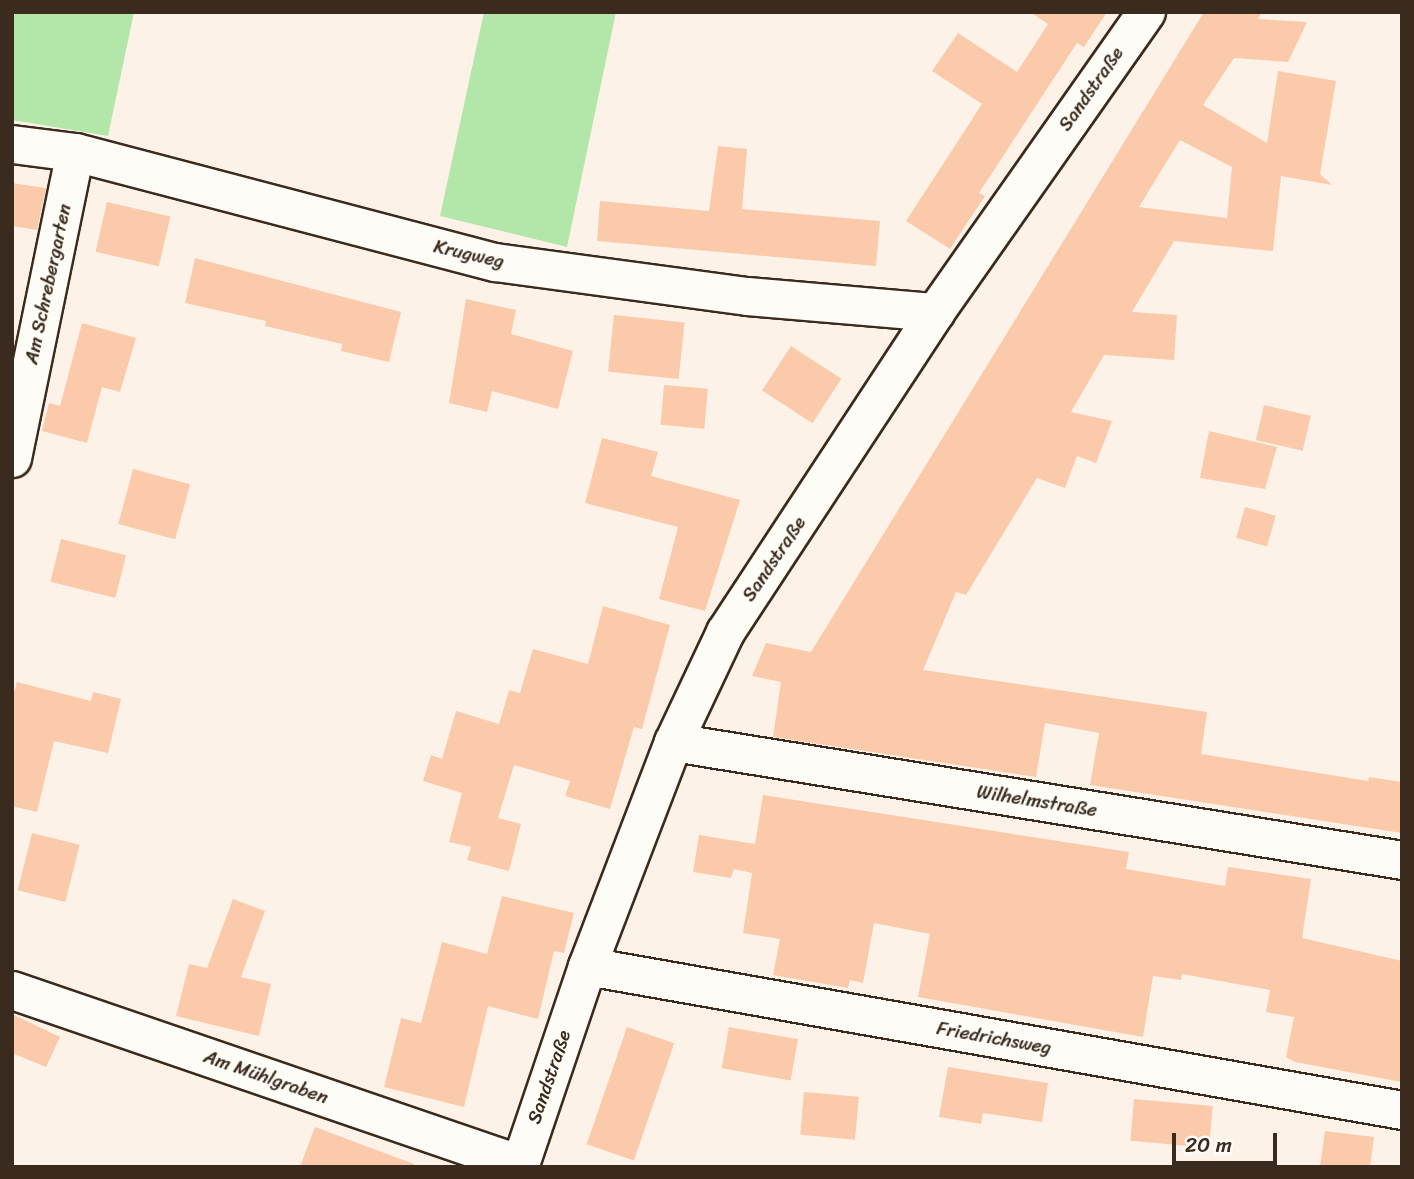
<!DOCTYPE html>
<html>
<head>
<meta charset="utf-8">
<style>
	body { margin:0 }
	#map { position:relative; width:1414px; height:1179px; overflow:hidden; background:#fdf2e8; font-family:Sriracha,sans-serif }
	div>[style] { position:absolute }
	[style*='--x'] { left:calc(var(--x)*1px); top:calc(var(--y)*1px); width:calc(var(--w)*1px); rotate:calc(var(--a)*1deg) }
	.green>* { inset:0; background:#b2e7a9 }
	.building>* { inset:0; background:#fbcaab; transform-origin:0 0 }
	.roads { filter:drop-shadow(2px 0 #3b2a1e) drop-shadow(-2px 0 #3b2a1e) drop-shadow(0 2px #3b2a1e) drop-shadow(0 -2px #3b2a1e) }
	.minor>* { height:37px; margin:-18.5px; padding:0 18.5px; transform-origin:18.5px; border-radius:18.5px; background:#fdfcf7 }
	span { translate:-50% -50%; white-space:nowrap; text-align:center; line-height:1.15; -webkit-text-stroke:7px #fdfcf7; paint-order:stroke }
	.street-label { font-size:19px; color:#3b2a1e }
	.frame { position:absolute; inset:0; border:14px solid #3b2a1e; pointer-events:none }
	.scale { position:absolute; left:1172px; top:1133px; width:105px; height:32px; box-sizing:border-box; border:4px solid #3b2a1e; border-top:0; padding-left:9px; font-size:21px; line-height:24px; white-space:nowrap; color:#3b2a1e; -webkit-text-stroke:5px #fdfcf7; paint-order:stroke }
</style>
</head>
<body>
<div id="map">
	<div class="green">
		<i style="clip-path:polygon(12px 12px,134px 12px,108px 136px,12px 120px)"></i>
		<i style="clip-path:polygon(484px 12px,616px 12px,567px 247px,440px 216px)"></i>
	</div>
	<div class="building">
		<i style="clip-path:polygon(1030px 12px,1107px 12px,1084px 47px,1077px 43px,979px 193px,985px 196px,950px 249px,906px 221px,982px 104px,932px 71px,958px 33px,1017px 72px,1048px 24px)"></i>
		<i style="clip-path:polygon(evenodd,1204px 12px,1262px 12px,1258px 19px,1307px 22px,1288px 62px,1234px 58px,1203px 105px,1267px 143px,1278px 71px,1336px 81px,1320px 174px,1332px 185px,1281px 176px,1273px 251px,1174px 241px,1132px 312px,1177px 315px,1174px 360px,1104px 355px,1071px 412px,1112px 421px,1096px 463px,1077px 456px,1065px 488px,1037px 478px,966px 595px,956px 592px,923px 670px,1207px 712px,1201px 754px,1368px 781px,1369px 777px,1402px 782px,1402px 833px,1090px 785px,1099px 733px,1045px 723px,1036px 777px,773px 737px,781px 682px,752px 676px,766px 643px,811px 652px,1204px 12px,1180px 140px,1232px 167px,1227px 218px,1139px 207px,1180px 140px)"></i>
		<i style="clip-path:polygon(718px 146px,747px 149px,742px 209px,880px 221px,876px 266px,597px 241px,600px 201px,709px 211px)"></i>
		<i style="clip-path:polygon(12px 183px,46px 188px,37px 230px,12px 226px)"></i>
		<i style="left:107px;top:202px;width:65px;height:51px;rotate:13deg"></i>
		<i style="clip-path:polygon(195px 258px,401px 312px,389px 362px,341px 351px,342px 344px,265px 326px,266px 321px,185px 303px)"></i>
		<i style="clip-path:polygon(466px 299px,516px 310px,511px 334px,573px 351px,558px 409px,492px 391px,487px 412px,449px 403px)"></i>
		<i style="left:614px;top:315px;width:71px;height:57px;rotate:6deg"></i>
		<i style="clip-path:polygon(82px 323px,136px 338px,120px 392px,102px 387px,87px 443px,42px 431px,49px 403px,60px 406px)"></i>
		<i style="left:791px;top:346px;width:60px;height:53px;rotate:33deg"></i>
		<i style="left:664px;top:385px;width:44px;height:40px;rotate:5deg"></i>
		<i style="left:1264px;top:405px;width:48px;height:36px;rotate:13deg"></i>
		<i style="clip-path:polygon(1209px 431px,1277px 447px,1265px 489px,1200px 478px)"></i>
		<i style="clip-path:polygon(602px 438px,658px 452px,651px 476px,740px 500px,705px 611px,659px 599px,678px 527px,585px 503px)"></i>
		<i style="left:133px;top:469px;width:59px;height:57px;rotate:15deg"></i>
		<i style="left:1245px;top:507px;width:32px;height:32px;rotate:16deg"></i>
		<i style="left:61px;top:539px;width:67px;height:44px;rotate:14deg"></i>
		<i style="clip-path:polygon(603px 606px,670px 625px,642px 729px,634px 727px,610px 809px,565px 796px,570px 781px,514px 765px,498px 818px,521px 824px,509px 871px,467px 860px,471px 847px,449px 842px,462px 793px,423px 781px,431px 755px,442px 759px,456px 711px,499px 724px,509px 690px,520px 693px,533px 649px,588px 664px)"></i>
		<i style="clip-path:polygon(17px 682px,91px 701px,93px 692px,121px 699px,108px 753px,54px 741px,37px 812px,12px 806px,12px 700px)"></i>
		<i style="clip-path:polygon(763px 795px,1129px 852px,1126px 869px,1225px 886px,1228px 867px,1311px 879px,1302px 938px,1402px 961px,1402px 1082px,1295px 1062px,1286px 1057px,1294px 1017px,1266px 1012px,1270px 990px,1182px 974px,1181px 980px,1153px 976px,1143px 1037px,918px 997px,930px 934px,874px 923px,863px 983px,850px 980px,848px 988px,773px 975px,780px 939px,743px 933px,752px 873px,734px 869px,731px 878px,693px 872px,699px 835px,755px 844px)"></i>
		<i style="left:32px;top:833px;width:49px;height:59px;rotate:14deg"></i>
		<i style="clip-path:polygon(502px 896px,574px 913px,564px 953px,554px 951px,538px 1019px,488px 1006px,464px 1107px,384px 1087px,401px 1018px,421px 1023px,442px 942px,487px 954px)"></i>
		<i style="clip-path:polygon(233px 899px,265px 911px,241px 977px,271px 984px,259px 1036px,176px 1016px,189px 964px,207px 968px)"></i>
		<i style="clip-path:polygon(12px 1014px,60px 1037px,46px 1067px,12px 1053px)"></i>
		<i style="left:627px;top:1027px;width:50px;height:124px;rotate:19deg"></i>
		<i style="left:729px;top:1027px;width:70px;height:42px;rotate:10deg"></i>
		<i style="clip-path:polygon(948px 1067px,1048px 1083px,1042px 1122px,983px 1113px,981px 1124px,939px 1117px)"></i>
		<i style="left:804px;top:1092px;width:55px;height:43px;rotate:5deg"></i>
		<i style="left:1134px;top:1099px;width:79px;height:42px;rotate:5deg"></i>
		<i style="clip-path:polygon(315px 1127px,414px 1164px,413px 1167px,300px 1167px)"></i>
		<i style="clip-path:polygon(1325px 1131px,1374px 1137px,1370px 1167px,1320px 1167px)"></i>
	</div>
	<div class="roads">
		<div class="minor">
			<i style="--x:12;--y:144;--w:64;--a:7.2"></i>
			<i style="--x:75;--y:152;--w:434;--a:14.7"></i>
			<i style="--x:495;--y:262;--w:254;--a:7.7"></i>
			<i style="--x:747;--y:296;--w:189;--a:4.9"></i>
			<i style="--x:12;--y:458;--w:312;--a:-78.4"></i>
			<i style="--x:673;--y:742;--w:738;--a:9.19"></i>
			<i style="--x:587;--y:966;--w:828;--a:10.02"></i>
			<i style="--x:12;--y:990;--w:537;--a:18.91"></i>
			<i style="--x:519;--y:1167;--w:212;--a:-71.3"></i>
			<i style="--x:587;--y:966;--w:240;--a:-69"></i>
			<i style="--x:673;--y:742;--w:122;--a:-64.7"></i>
			<i style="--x:725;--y:632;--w:383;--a:-56.7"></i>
			<i style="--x:935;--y:312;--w:367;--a:-54.9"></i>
		</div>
	</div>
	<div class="street-label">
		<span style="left:1091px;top:89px;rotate:-55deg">Sandstraße</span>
		<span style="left:469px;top:254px;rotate:13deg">Krugweg</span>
		<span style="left:48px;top:284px;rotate:-78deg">Am Schrebergarten</span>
		<span style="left:774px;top:559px;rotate:-56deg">Sandstraße</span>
		<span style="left:1037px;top:801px;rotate:9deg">Wilhelmstraße</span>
		<span style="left:994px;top:1038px;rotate:10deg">Friedrichsweg</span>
		<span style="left:266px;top:1077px;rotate:19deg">Am Mühlgraben</span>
		<span style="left:549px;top:1077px;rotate:-71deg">Sandstraße</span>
	</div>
	<div class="frame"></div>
	<div class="scale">20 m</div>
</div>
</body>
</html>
